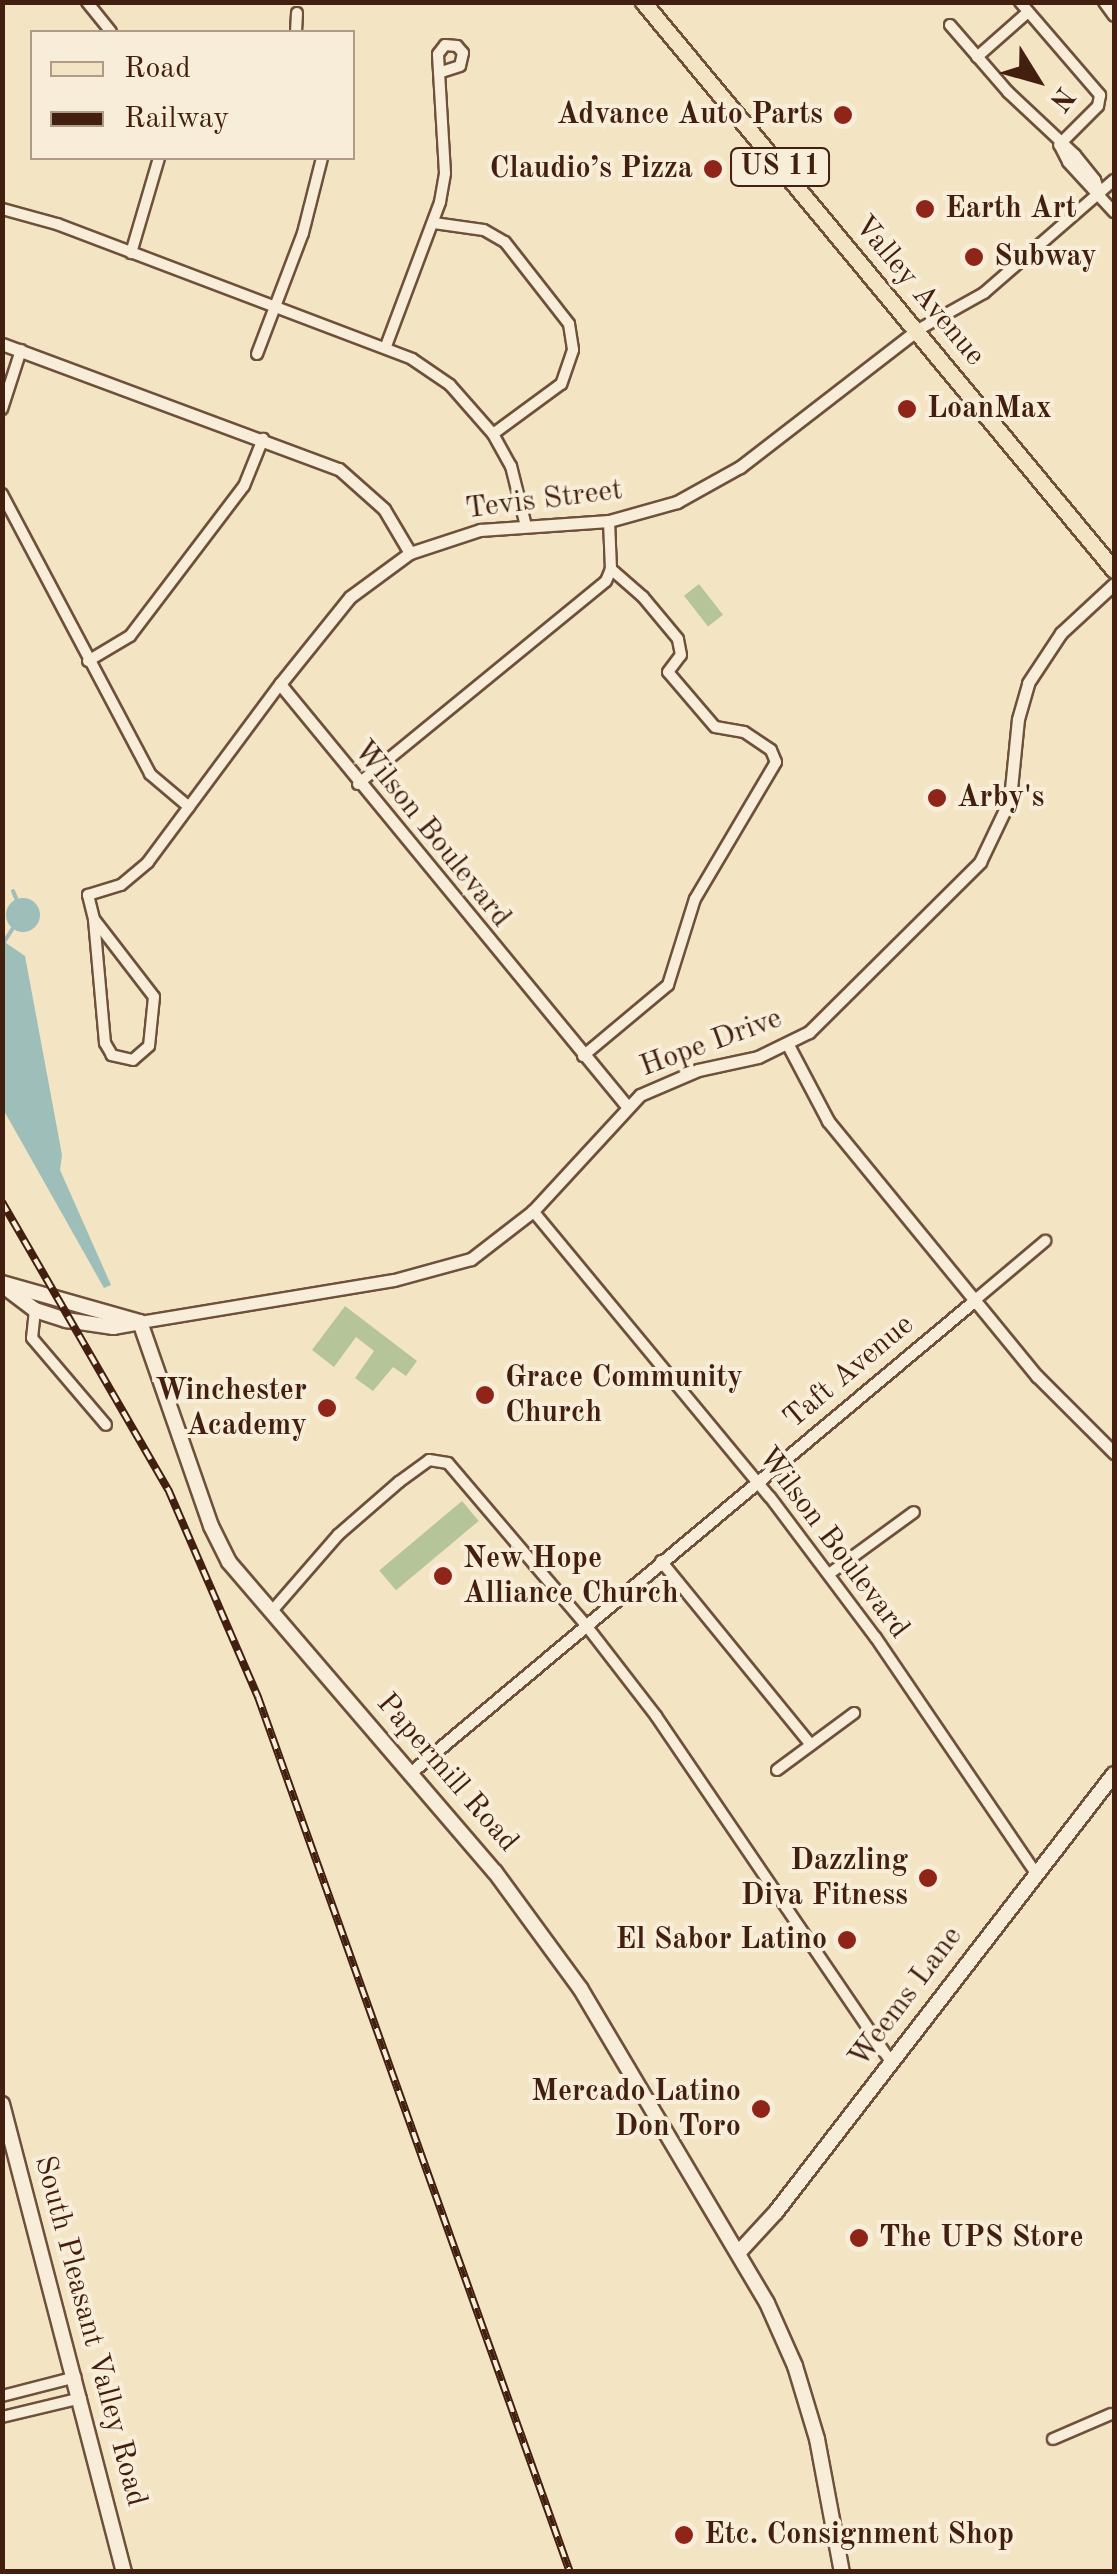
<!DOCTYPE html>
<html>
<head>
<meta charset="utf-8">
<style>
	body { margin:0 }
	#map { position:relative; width:1117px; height:2574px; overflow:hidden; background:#f3e4c3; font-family:"Old Standard TT",serif }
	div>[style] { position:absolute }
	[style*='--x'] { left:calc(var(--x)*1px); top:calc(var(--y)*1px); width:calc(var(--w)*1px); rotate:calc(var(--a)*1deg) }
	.green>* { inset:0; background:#b5c599; transform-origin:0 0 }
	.water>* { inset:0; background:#9dbeb9 }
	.round { border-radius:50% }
	.stream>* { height:4px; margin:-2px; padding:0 2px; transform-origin:2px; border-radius:2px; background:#9dbeb9 }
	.roads { filter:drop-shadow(2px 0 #6e503b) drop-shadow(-2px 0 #6e503b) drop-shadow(0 2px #6e503b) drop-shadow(0 -2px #6e503b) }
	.minor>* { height:10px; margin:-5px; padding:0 5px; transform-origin:5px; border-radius:5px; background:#f7edd8 }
	.tertiary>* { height:11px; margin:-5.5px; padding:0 5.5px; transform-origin:5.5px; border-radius:5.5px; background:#f7edd8 }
	.secondary>* { height:14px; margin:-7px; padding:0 7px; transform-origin:7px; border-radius:7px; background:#f7edd8 }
	.primary>* { height:15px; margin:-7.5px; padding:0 7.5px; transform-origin:7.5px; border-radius:7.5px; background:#f3e4c3 }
	.rail>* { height:8px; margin-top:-4px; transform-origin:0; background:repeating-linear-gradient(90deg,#f7edd8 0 11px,#421f0e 0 22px); box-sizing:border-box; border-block:2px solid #421f0e }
	.dots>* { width:28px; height:28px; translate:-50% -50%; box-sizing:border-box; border:5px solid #f7edd8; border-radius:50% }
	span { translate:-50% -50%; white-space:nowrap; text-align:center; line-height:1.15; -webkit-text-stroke:8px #f7edd8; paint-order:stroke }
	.shield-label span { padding:2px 8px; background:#f7edd8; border:2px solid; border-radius:8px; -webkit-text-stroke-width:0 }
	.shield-label { font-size:28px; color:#421f0e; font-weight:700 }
	.poi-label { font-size:30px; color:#421f0e; font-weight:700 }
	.right { translate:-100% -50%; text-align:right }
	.left { translate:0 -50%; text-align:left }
	.street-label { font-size:30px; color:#421f0e }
	.frame { position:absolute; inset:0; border:5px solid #421f0e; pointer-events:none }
	.legend { position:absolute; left:30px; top:30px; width:325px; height:130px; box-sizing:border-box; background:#f7edd8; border:2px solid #af9b87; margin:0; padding:12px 18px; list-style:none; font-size:30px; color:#421f0e }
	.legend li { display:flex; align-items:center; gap:20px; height:50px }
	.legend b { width:50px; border:2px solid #af9b87 }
	.north { position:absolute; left:987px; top:30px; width:100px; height:100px; -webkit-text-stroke:8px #f7edd8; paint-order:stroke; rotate:127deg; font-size:28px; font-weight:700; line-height:40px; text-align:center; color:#421f0e }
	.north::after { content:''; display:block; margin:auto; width:35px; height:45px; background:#421f0e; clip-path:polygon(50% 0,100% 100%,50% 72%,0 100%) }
</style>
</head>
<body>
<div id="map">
	<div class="green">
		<i style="left:699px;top:584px;width:39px;height:19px;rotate:52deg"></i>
		<i style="clip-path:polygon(345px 1306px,417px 1361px,406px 1376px,393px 1367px,373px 1391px,355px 1378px,374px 1351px,356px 1337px,334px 1367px,312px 1350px)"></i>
		<i style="left:462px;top:1501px;width:26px;height:108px;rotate:50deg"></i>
	</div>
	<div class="water">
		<i class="round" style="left:6px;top:898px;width:34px;height:34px"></i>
		<i style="clip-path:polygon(3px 941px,25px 956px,62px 1155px,60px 1170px,111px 1285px,104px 1288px,3px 1109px)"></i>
	</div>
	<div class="stream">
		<i style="--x:13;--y:891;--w:8;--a:67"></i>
		<i style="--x:4;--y:942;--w:17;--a:-57"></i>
	</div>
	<div class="roads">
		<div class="minor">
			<i style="--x:87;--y:2;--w:38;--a:51"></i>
			<i style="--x:1020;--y:2;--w:123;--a:49.3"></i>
			<i style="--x:1100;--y:95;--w:11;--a:100"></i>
			<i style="--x:1098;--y:106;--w:55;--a:135"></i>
			<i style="--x:1104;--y:2;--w:17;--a:54"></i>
			<i style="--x:950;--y:25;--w:89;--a:49.1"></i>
			<i style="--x:1008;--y:92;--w:92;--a:43.2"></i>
			<i style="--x:1075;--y:155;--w:32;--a:51"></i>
			<i style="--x:1095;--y:180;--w:15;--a:70"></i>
			<i style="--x:296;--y:32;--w:19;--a:-87"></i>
			<i style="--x:977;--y:57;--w:68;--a:-41.4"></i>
			<i style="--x:1060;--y:146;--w:18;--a:63"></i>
			<i style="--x:1068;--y:162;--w:68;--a:47.4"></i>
			<i style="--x:2;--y:209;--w:57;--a:15.3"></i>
			<i style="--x:57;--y:224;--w:380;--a:20.8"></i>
			<i style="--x:412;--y:359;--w:46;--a:34.4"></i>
			<i style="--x:450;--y:385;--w:65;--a:48.7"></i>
			<i style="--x:493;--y:434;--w:37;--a:61"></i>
			<i style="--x:511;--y:466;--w:62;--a:76"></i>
			<i style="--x:434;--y:223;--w:50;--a:8"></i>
			<i style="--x:484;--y:230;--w:24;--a:30"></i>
			<i style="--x:505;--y:242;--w:104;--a:52"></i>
			<i style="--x:569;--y:324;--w:26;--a:81"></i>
			<i style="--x:573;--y:350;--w:36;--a:109"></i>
			<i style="--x:561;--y:384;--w:84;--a:143.7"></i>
			<i style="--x:131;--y:253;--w:99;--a:-73.6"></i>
			<i style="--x:916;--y:331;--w:78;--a:-29.2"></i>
			<i style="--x:984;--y:293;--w:172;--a:-41"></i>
			<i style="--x:386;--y:346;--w:154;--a:-69.4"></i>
			<i style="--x:440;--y:202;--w:29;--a:-80"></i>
			<i style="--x:445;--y:173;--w:119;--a:-93.4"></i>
			<i style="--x:438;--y:54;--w:11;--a:-52"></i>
			<i style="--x:445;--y:45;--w:12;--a:5"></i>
			<i style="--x:457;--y:46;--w:9;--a:49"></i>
			<i style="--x:463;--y:53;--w:13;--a:103"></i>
			<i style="--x:460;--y:66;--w:22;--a:162"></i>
			<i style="--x:257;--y:354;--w:129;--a:-69.2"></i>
			<i style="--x:303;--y:233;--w:77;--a:-75.8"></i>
			<i style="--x:2;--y:409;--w:62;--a:-72.1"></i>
			<i style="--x:2;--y:494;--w:317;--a:62.1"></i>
			<i style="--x:150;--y:774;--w:51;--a:40.2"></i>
			<i style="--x:88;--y:661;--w:49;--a:-30.8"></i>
			<i style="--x:130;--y:636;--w:188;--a:-52.8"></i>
			<i style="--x:244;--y:486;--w:51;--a:-68"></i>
			<i style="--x:358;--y:784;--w:320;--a:-39.3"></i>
			<i style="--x:606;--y:581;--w:13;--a:-67"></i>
			<i style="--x:611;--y:569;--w:48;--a:-92.4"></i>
			<i style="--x:94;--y:919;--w:98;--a:52.4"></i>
			<i style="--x:154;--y:997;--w:49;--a:95.8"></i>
			<i style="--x:149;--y:1046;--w:21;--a:139"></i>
			<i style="--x:133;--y:1060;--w:22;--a:-167"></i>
			<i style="--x:112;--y:1055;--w:14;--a:-120"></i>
			<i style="--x:105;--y:1043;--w:124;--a:-95.1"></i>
			<i style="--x:94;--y:919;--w:25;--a:-104"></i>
			<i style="--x:88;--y:895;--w:34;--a:-17"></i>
			<i style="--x:121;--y:885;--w:35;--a:-40"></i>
			<i style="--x:148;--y:862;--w:222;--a:-53.4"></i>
			<i style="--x:583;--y:1056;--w:111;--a:-39.9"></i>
			<i style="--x:668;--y:985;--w:90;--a:-72.6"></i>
			<i style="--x:695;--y:899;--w:159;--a:-59.4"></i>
			<i style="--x:776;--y:762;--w:13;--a:-113"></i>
			<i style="--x:771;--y:750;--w:32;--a:-146"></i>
			<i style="--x:744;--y:732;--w:29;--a:-170"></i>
			<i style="--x:715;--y:727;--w:72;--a:-130.5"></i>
			<i style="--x:668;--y:672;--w:21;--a:-53"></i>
			<i style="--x:681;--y:655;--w:16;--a:-101"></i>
			<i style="--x:678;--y:639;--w:55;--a:-129.8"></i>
			<i style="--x:643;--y:597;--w:43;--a:-138.8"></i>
			<i style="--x:533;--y:1211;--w:371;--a:50.4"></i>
			<i style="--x:770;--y:1497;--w:176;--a:53.1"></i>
			<i style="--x:876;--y:1638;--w:284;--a:55.8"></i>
			<i style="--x:975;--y:1300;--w:92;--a:-40.1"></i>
			<i style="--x:35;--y:1310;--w:28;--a:96"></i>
			<i style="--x:32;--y:1338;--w:114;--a:49.6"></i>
			<i style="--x:661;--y:1561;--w:237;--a:50.8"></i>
			<i style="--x:829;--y:1574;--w:105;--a:-36.1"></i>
			<i style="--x:272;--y:1611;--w:101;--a:-49"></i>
			<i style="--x:338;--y:1535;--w:81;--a:-41"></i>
			<i style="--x:399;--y:1482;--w:37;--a:-36"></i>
			<i style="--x:429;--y:1460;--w:19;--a:9"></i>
			<i style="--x:448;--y:1463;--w:211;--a:49.6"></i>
			<i style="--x:585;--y:1624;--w:116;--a:52.3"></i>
			<i style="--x:656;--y:1716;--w:418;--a:55.8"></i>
			<i style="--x:777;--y:1770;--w:96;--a:-36.5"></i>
			<i style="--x:2;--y:2396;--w:76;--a:-14.4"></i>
			<i style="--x:2;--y:2417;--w:81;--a:-13.5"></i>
			<i style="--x:1053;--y:2439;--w:63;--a:-23.3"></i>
		</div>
		<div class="tertiary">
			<i style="--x:2;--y:344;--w:359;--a:20.4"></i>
			<i style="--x:339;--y:469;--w:60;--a:41.6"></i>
			<i style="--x:384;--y:509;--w:51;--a:59.4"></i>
			<i style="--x:788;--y:1045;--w:86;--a:62.2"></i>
			<i style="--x:828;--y:1121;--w:330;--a:50.7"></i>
			<i style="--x:1037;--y:1376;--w:109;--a:45"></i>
			<i style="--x:626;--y:1105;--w:545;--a:-129.42"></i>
			<i style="--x:280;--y:684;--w:112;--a:-51.2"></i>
			<i style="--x:350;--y:597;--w:74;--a:-36.3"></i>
			<i style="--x:410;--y:553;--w:74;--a:-18.2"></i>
			<i style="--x:480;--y:530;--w:129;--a:-4"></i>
			<i style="--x:609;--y:521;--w:71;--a:-15.6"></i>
			<i style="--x:677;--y:502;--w:72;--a:-29.1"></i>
			<i style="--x:740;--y:467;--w:222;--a:-37.7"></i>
			<i style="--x:140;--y:1322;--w:257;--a:-9.4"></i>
			<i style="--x:394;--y:1280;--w:80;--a:-15.3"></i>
			<i style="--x:471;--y:1259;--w:78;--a:-37.7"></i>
			<i style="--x:533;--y:1211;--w:158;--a:-47.3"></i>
			<i style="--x:640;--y:1095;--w:63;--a:-23.3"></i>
			<i style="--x:698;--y:1070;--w:61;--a:-12.2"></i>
			<i style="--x:758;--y:1057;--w:57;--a:-26.1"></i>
			<i style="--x:809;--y:1032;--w:241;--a:-44.8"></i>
			<i style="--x:980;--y:862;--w:70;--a:-64.5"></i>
			<i style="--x:1010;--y:799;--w:80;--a:-84.3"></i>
			<i style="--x:1018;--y:719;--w:37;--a:-74"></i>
			<i style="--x:1028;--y:683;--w:60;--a:-56.6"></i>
			<i style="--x:1061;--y:633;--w:72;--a:-42.8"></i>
			<i style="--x:410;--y:1773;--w:737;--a:-39.93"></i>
		</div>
		<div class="secondary">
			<i style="--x:2;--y:1283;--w:143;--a:15.8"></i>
			<i style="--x:140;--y:1322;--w:216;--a:70.8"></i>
			<i style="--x:211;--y:1526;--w:40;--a:63.4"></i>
			<i style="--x:229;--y:1562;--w:408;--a:49.4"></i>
			<i style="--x:495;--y:1872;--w:144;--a:53.8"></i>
			<i style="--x:580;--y:1988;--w:366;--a:59.3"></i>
			<i style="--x:767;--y:2303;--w:69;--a:66"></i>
			<i style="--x:795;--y:2366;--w:76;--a:73.2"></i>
			<i style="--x:817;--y:2439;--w:135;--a:79.4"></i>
			<i style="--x:2;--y:1285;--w:41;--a:37.1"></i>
			<i style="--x:35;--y:1310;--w:33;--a:18"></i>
			<i style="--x:66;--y:1320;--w:48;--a:8.5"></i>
			<i style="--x:113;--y:1327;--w:27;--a:-10"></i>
			<i style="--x:2;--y:2104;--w:484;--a:75.4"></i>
			<i style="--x:740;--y:2251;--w:53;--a:-47.3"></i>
			<i style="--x:776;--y:2212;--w:553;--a:-52.34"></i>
		</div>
		<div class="primary">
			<i style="--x:643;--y:2;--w:738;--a:50.33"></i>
		</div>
	</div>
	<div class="rail">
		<i style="--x:2;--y:1202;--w:332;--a:60"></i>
		<i style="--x:168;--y:1489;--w:227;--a:66.6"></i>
		<i style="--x:258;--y:1697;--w:929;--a:70.38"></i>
	</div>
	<div class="dots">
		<i style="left:843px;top:115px;background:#8f2418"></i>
		<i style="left:713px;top:169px;background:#8f2418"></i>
		<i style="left:925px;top:209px;background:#8f2418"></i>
		<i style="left:974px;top:257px;background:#8f2418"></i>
		<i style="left:907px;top:409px;background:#8f2418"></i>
		<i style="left:937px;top:798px;background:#8f2418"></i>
		<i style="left:485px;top:1395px;background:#8f2418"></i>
		<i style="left:327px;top:1408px;background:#8f2418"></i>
		<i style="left:443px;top:1576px;background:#8f2418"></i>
		<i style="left:928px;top:1878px;background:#8f2418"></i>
		<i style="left:847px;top:1940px;background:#8f2418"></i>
		<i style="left:761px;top:2109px;background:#8f2418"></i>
		<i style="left:859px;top:2238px;background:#8f2418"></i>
		<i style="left:684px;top:2535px;background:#8f2418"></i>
	</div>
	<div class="shield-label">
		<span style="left:780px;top:167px">US 11</span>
	</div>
	<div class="poi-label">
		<span class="right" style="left:823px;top:115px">Advance Auto Parts</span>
		<span class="right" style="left:693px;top:169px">Claudio’s Pizza</span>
		<span class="left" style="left:945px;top:209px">Earth Art</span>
		<span class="left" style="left:994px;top:257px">Subway</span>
		<span class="left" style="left:927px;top:409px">LoanMax</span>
		<span class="left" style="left:957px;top:798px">Arby's</span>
		<span class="left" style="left:505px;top:1395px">Grace Community<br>Church</span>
		<span class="right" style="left:307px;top:1408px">Winchester<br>Academy</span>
		<span class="left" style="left:463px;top:1576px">New Hope<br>Alliance Church</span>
		<span class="right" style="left:908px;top:1878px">Dazzling<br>Diva Fitness</span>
		<span class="right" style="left:827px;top:1940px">El Sabor Latino</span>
		<span class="right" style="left:741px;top:2109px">Mercado Latino<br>Don Toro</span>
		<span class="left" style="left:879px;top:2238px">The UPS Store</span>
		<span class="left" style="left:704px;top:2535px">Etc. Consignment Shop</span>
	</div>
	<div class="street-label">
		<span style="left:919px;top:291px;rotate:50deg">Valley Avenue</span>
		<span style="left:544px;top:500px;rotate:-7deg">Tevis Street</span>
		<span style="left:432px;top:834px;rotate:51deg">Wilson Boulevard</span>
		<span style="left:711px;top:1043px;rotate:-20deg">Hope Drive</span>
		<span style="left:849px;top:1372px;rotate:-40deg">Taft Avenue</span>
		<span style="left:833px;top:1543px;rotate:53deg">Wilson Boulevard</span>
		<span style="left:447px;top:1773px;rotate:49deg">Papermill Road</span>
		<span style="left:906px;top:1997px;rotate:-53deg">Weems Lane</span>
		<span style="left:90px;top:2331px;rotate:75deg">South Pleasant Valley Road</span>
	</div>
	<div class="frame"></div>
	<ul class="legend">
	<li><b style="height:12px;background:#f3e4c3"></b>Road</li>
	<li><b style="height:12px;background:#421f0e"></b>Railway</li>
	</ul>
	<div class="north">N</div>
</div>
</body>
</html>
